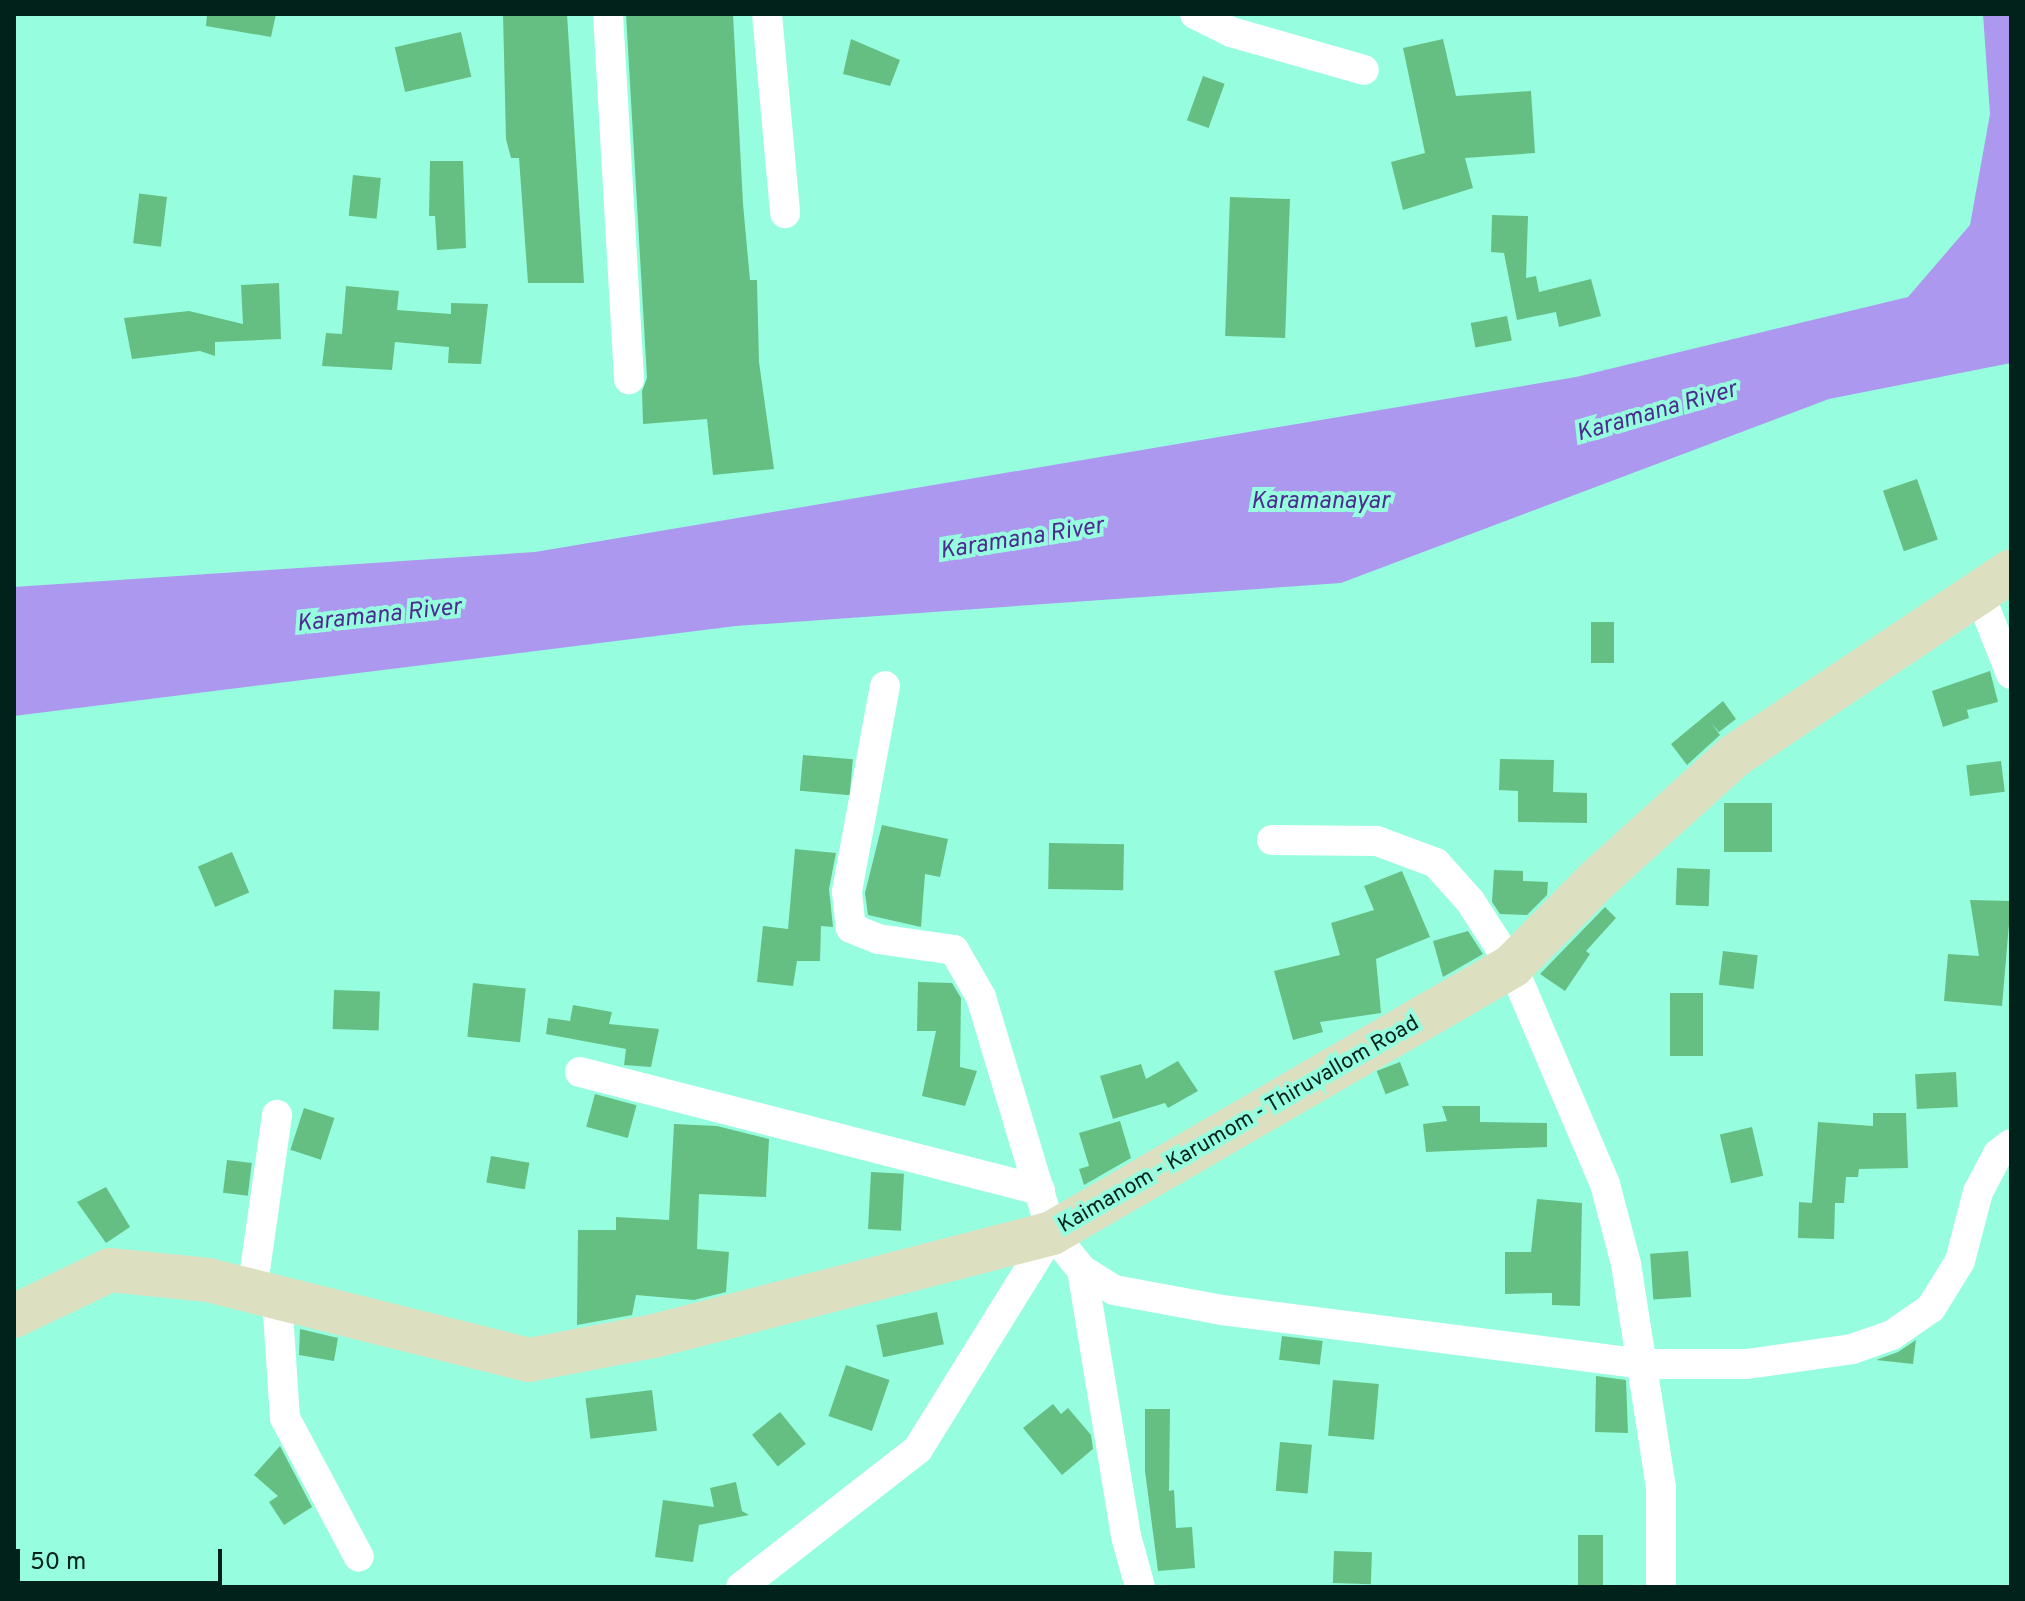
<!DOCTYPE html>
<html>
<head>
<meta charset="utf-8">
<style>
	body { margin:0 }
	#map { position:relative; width:2025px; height:1601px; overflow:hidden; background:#96fedf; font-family:Overpass,sans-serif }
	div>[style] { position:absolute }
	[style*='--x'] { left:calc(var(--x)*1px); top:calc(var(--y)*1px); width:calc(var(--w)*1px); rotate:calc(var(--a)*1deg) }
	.water>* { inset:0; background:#ac99ef }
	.building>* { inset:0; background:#65bf83; transform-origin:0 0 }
	.minor>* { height:30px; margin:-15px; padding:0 15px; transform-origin:15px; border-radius:15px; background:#fff }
	.secondary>* { height:44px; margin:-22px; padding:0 22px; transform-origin:22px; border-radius:22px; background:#dddfc1 }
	span { translate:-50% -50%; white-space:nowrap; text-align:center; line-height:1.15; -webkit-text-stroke:8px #96fedf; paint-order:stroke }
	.street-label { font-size:22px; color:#00221a }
	.water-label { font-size:24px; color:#4d2c8f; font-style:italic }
	.frame { position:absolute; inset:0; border:16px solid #00221a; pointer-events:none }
	.scale { position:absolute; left:16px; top:1549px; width:206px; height:36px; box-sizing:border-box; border:4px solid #00221a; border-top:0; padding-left:10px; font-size:24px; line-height:28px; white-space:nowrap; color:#00221a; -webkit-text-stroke:6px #96fedf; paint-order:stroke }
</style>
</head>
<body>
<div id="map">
	<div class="water">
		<i style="clip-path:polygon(1983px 14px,2011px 14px,2011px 363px,1829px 399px,1341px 583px,736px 626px,14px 716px,14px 587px,535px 552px,1576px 377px,1908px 297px,1970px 225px,1990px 114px)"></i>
	</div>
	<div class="building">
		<i style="clip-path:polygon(207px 14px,276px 14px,271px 37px,206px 26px)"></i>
		<i style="clip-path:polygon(503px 14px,567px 14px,584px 283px,528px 283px,519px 158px,511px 158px,506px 139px)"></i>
		<i style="clip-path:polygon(626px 14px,733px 14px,743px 204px,750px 280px,757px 280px,759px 362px,774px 469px,713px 475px,707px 419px,643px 424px,642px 391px,647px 378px)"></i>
		<i style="left:461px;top:32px;width:46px;height:68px;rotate:77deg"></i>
		<i style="clip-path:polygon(851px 39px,900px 60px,890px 86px,843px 74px)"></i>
		<i style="clip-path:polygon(1443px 39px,1456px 96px,1531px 91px,1535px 153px,1465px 158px,1473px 188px,1403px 210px,1391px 162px,1425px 153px,1403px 48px)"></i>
		<i style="left:1203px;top:76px;width:23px;height:47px;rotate:20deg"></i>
		<i style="clip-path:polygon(430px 161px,463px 161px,466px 248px,437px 250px,435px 216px,429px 216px)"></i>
		<i style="left:353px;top:175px;width:28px;height:41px;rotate:6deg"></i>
		<i style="left:167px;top:197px;width:50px;height:28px;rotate:97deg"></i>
		<i style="left:1230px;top:197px;width:60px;height:139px;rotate:2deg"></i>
		<i style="clip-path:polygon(1492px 215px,1528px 216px,1526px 278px,1536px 276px,1539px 292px,1591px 279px,1601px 316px,1559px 327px,1556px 312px,1517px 320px,1504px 253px,1491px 252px)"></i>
		<i style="clip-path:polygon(279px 283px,281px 339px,215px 342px,215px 356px,200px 351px,132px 359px,124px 318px,189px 311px,243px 324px,241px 285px)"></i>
		<i style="clip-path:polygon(346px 286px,399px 291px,397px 310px,451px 314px,451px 303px,488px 304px,481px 364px,448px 363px,449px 347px,395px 342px,392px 370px,322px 366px,326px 333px,342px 334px)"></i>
		<i style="left:1507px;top:316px;width:25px;height:37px;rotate:79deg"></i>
		<i style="left:1917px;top:479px;width:64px;height:36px;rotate:71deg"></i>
		<i style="left:1591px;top:622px;width:23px;height:41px"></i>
		<i style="clip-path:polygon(1990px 671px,1998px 702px,1967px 710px,1969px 718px,1943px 727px,1932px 691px)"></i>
		<i style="clip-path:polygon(1723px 701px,1736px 719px,1719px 732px,1712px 724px,1720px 735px,1687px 765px,1671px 744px)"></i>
		<i style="left:803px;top:755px;width:50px;height:36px;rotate:5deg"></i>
		<i style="clip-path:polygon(1500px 759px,1554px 760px,1553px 792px,1587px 793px,1587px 823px,1518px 822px,1518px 791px,1499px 790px)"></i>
		<i style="left:2001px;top:761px;width:31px;height:35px;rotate:83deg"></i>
		<i style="left:1724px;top:803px;width:48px;height:49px"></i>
		<i style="clip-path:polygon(882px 825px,948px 839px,940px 877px,925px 874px,921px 927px,868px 915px,865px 893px)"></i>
		<i style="left:1049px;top:843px;width:75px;height:46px;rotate:1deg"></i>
		<i style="clip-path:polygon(795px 849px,836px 853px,829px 889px,833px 927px,821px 926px,820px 961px,797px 961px,793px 986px,757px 982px,763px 926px,788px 929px)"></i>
		<i style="left:232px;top:852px;width:44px;height:37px;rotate:67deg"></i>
		<i style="left:1677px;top:868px;width:33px;height:37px;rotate:2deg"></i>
		<i style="clip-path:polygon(1494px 870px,1523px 871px,1523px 881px,1548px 882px,1547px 895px,1527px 915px,1500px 914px,1492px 902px)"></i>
		<i style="clip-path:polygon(1402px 871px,1430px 937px,1376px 959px,1381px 1013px,1320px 1022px,1323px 1032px,1293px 1040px,1274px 971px,1340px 955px,1331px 923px,1374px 910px,1364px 886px)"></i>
		<i style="clip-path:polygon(1970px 900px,2011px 901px,2002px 1006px,1944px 1001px,1948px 954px,1979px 956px)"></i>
		<i style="clip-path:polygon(1605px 907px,1616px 918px,1586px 951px,1590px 954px,1565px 991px,1540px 974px)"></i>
		<i style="clip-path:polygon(1468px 931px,1483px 954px,1443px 977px,1433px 941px)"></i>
		<i style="left:1723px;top:951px;width:35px;height:34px;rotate:7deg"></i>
		<i style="clip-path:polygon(918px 982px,952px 983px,961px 998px,960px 1067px,977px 1071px,965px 1106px,922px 1096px,936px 1031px,917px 1031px)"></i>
		<i style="left:473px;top:983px;width:53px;height:54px;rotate:6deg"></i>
		<i style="left:334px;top:990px;width:46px;height:39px;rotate:2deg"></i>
		<i style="left:1670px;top:993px;width:33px;height:63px"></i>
		<i style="clip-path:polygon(573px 1005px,612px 1012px,609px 1024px,659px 1029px,651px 1067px,624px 1065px,626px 1049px,546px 1034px,548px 1018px,570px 1021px)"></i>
		<i style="clip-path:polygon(1178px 1061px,1198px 1091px,1168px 1108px,1165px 1103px,1113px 1119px,1100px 1076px,1141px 1064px,1146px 1079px)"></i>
		<i style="left:1400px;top:1062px;width:25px;height:25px;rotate:69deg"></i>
		<i style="left:1956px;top:1072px;width:35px;height:41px;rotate:87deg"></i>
		<i style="left:595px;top:1094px;width:43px;height:34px;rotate:15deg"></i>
		<i style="clip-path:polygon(1442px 1106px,1480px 1106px,1480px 1122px,1547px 1123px,1547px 1147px,1426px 1152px,1423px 1124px,1447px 1121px)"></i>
		<i style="left:304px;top:1108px;width:32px;height:44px;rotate:18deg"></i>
		<i style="clip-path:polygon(1873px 1113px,1906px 1113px,1908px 1168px,1859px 1169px,1858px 1177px,1846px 1177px,1844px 1203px,1835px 1203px,1834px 1239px,1798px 1238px,1799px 1202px,1812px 1203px,1818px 1122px,1873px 1126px)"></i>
		<i style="clip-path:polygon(1120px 1121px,1131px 1158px,1084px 1185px,1079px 1169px,1089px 1166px,1079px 1133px)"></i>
		<i style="clip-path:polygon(674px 1124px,717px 1126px,769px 1139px,766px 1197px,699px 1194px,697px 1249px,729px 1252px,726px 1292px,694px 1300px,636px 1295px,632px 1315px,577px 1325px,578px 1230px,616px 1230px,616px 1217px,669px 1220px)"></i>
		<i style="left:1752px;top:1127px;width:50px;height:33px;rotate:77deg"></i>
		<i style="left:491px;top:1156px;width:39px;height:27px;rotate:10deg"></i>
		<i style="left:227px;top:1160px;width:25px;height:33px;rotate:7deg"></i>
		<i style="left:871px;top:1172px;width:33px;height:57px;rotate:3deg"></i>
		<i style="clip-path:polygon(106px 1187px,130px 1227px,106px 1243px,77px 1202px)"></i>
		<i style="clip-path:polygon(1537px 1199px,1582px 1203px,1580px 1306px,1552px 1305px,1552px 1293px,1505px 1294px,1505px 1252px,1531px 1252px)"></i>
		<i style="left:1688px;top:1251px;width:46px;height:38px;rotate:86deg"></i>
		<i style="left:937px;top:1312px;width:33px;height:62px;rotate:78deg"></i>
		<i style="clip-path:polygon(300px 1329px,338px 1338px,334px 1361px,299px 1355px)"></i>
		<i style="left:1282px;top:1336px;width:41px;height:24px;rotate:7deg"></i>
		<i style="clip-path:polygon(1916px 1340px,1913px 1364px,1876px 1360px,1898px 1352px)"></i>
		<i style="left:846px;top:1365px;width:46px;height:54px;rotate:19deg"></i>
		<i style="clip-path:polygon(1596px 1376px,1626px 1380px,1628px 1433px,1595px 1432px)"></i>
		<i style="left:1333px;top:1380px;width:46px;height:56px;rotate:5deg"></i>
		<i style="left:652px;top:1390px;width:41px;height:67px;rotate:83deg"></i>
		<i style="clip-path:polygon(1053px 1404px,1061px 1414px,1068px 1408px,1091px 1435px,1093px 1449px,1062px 1475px,1023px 1428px)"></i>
		<i style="clip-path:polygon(1145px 1409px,1170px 1409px,1169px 1491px,1174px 1490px,1176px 1528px,1192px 1527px,1195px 1568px,1158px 1571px,1145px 1471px)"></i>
		<i style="left:780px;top:1412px;width:41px;height:36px;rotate:51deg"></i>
		<i style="left:1280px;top:1442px;width:32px;height:49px;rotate:5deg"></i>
		<i style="clip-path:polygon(280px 1446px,312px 1507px,284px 1525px,269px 1502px,278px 1496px,254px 1475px)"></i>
		<i style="clip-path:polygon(736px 1482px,742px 1511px,749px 1515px,699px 1525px,693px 1562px,655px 1557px,663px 1500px,714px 1507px,710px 1488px)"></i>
		<i style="left:1578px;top:1535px;width:25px;height:52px"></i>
		<i style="left:1334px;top:1551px;width:38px;height:32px;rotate:2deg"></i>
	</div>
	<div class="minor">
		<i style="--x:608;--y:14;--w:366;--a:86.7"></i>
		<i style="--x:767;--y:14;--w:200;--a:84.8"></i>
		<i style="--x:1195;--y:14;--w:40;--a:26.6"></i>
		<i style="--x:1231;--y:32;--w:138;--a:15.9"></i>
		<i style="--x:1979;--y:593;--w:87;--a:68.4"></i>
		<i style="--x:885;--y:686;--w:209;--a:100.5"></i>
		<i style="--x:847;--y:892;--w:36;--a:84"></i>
		<i style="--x:851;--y:928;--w:29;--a:22"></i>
		<i style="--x:878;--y:939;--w:77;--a:8.2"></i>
		<i style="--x:954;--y:950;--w:54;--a:60.1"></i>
		<i style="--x:981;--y:997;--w:246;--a:73.3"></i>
		<i style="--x:1052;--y:1233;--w:48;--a:51"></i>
		<i style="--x:1082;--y:1270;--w:38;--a:32"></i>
		<i style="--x:1114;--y:1290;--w:110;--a:10.5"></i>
		<i style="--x:1222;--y:1310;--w:424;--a:7.3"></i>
		<i style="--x:1643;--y:1364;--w:104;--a:0"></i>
		<i style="--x:1747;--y:1364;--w:106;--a:-8.1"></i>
		<i style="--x:1852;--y:1349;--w:42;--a:-19.3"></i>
		<i style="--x:1892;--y:1335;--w:47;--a:-34.7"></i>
		<i style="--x:1931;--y:1308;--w:55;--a:-58.3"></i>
		<i style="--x:1960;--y:1261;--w:71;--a:-75.4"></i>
		<i style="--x:1978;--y:1192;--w:43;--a:-62.2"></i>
		<i style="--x:1998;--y:1154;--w:16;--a:-38"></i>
		<i style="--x:1272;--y:840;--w:105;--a:0.5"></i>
		<i style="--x:1377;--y:841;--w:63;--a:20.4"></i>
		<i style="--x:1436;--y:863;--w:51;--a:48.2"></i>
		<i style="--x:1470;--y:901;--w:77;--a:57.1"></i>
		<i style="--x:1512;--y:966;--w:237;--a:66.9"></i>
		<i style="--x:1605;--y:1184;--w:83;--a:75.3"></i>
		<i style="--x:1626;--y:1264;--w:227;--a:81.1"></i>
		<i style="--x:1661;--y:1488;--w:99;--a:90"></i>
		<i style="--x:580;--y:1072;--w:475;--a:14.4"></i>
		<i style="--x:1082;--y:1270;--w:270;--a:80.6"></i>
		<i style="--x:1126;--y:1536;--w:53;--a:74.6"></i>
		<i style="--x:252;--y:1291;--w:178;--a:-81.9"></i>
		<i style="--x:277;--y:1298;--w:120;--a:86.2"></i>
		<i style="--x:285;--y:1418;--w:157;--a:62"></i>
		<i style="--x:741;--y:1587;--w:224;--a:-37.9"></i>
		<i style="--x:918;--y:1449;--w:254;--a:-58.2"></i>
	</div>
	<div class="secondary">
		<i style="--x:14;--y:1316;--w:106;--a:-25.6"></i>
		<i style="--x:110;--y:1270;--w:99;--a:5.8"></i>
		<i style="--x:208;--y:1280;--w:331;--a:14"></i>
		<i style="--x:529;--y:1360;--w:127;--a:-10.9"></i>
		<i style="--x:654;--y:1336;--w:411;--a:-14.5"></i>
		<i style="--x:1052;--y:1233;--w:532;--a:-30.13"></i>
		<i style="--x:1512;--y:966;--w:122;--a:-45.3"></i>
		<i style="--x:1598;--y:879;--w:183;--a:-42.1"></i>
		<i style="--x:1734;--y:756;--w:333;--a:-33.7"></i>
	</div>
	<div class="street-label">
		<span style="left:1239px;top:1125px;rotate:-30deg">Kaimanom - Karumom - Thiruvallom Road</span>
	</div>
	<div class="water-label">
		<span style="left:1657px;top:413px;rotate:-16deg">Karamana River</span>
		<span style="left:1320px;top:503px">Karamanayar</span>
		<span style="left:1022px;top:540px;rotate:-9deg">Karamana River</span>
		<span style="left:379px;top:617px;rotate:-6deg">Karamana River</span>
	</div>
	<div class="frame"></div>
	<div class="scale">50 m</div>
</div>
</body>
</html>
